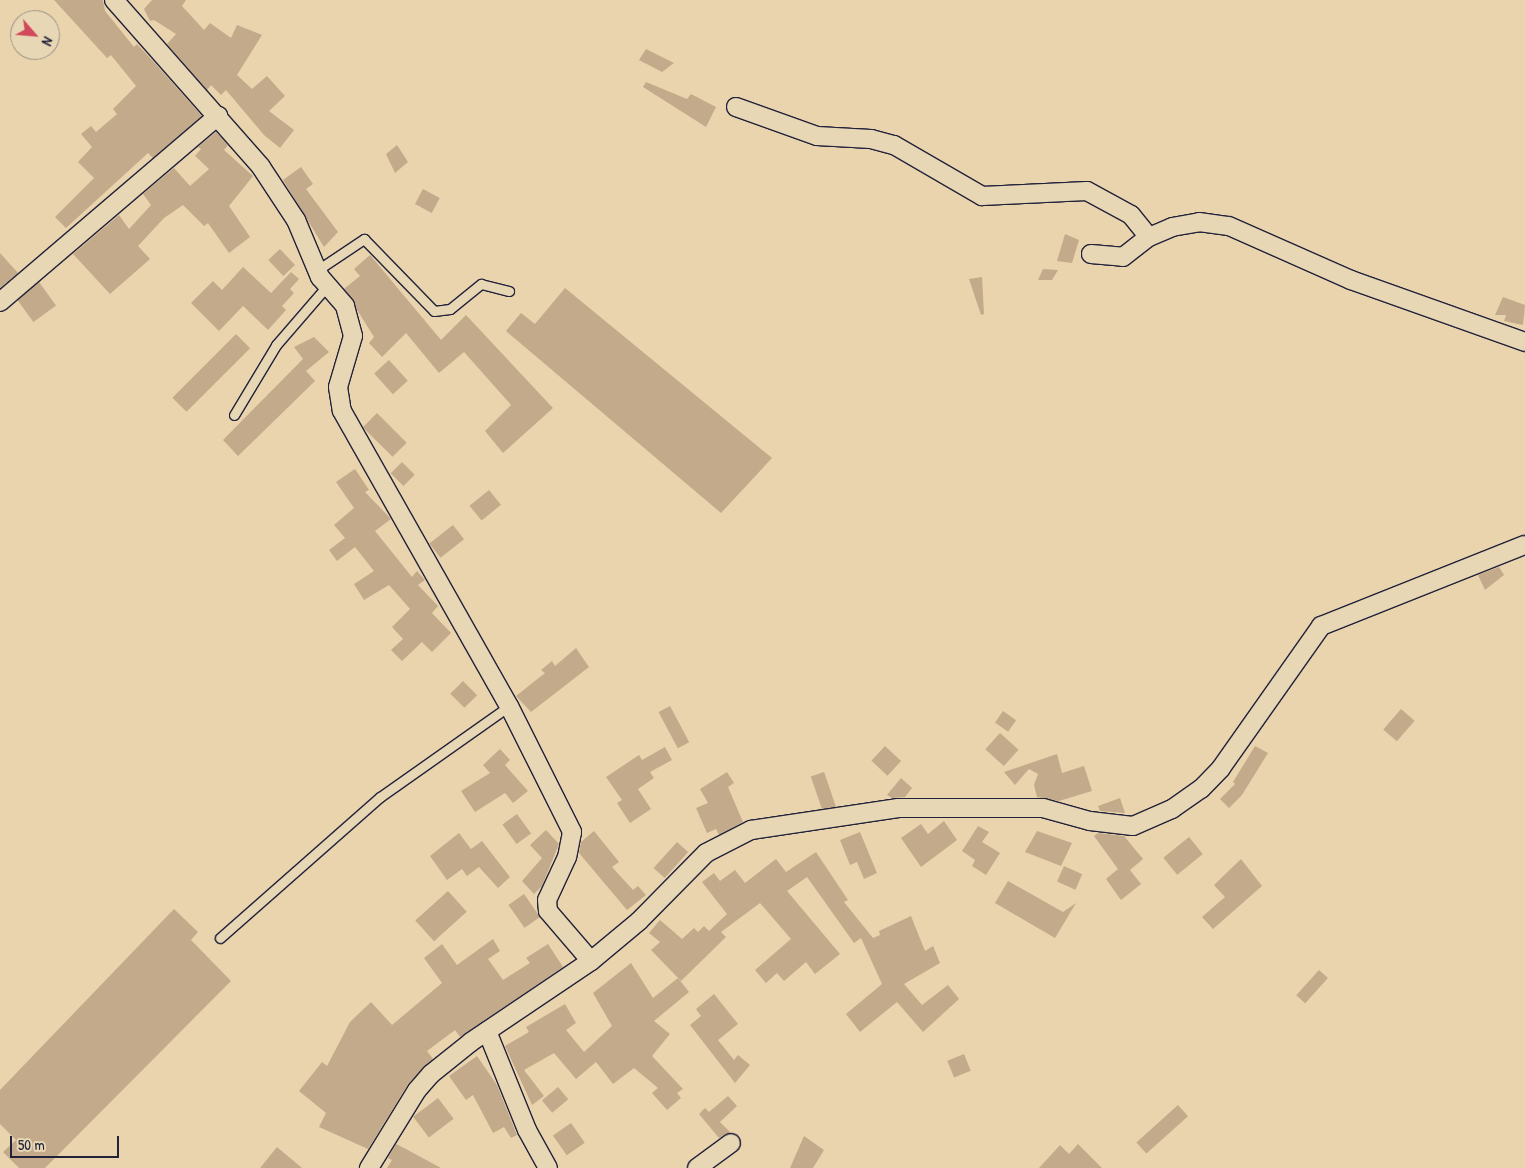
<!DOCTYPE html>
<html>
<head>
<meta charset="utf-8">
<style>
	body { margin:0 }
	#map { position:relative; width:1525px; height:1168px; overflow:hidden; background:#e9d4ad; font-family:"Patrick Hand",sans-serif }
	div>[style] { position:absolute }
	[style*='--x'] { left:calc(var(--x)*1px); top:calc(var(--y)*1px); width:calc(var(--w)*1px); rotate:calc(var(--a)*1deg) }
	.building>* { inset:0; background:#c3aa8a; transform-origin:0 0 }
	.roads { filter:drop-shadow(1px 0 #22223b) drop-shadow(-1px 0 #22223b) drop-shadow(0 1px #22223b) drop-shadow(0 -1px #22223b) }
	.lane>* { height:9px; margin:-4.5px; padding:0 4.5px; transform-origin:4.5px; border-radius:4.5px; background:#e8d7b4 }
	.street>* { height:18px; margin:-9px; padding:0 9px; transform-origin:9px; border-radius:9px; background:#e8d7b4 }
	span { translate:-50% -50%; white-space:nowrap; text-align:center; line-height:1.15; -webkit-text-stroke:4px #e8d7b4; paint-order:stroke }
	.north { position:absolute; left:10px; top:10px; width:50px; height:50px; box-sizing:border-box; background:#e8d7b4; border:1px solid #998f84; border-radius:50%; rotate:117deg; font-size:14px; font-weight:700; line-height:20px; text-align:center; color:#22223b }
	.north::after { content:''; display:block; margin:auto; width:18px; height:22px; background:#d1495b; clip-path:polygon(50% 0,100% 100%,50% 72%,0 100%) }
	.scale { position:absolute; left:10px; top:1136px; width:109px; height:22px; box-sizing:border-box; border:2px solid #22223b; border-top:0; padding-left:6px; font-size:15px; line-height:18px; white-space:nowrap; color:#22223b; -webkit-text-stroke:4px #e8d7b4; paint-order:stroke }
</style>
</head>
<body>
<div id="map">
	<div class="building">
		<i style="clip-path:polygon(54px 0,103px 0,105px 11px,134px 47px,137px 44px,152px 60px,202px 116px,153px 158px,148px 153px,66px 228px,55px 217px,94px 178px,78px 162px,92px 147px,81px 134px,91px 126px,96px 132px,117px 114px,113px 109px,136px 86px,111px 55px,107px 58px)"></i>
		<i style="clip-path:polygon(152px 0,186px 0,182px 6px,204px 30px,210px 23px,231px 38px,237px 25px,262px 35px,237px 75px,252px 89px,267px 76px,285px 96px,269px 111px,294px 130px,280px 148px,264px 135px,226px 90px,221px 95px,211px 85px,207px 90px,167px 44px,176px 34px,154px 20px,150px 21px,144px 9px)"></i>
		<i style="clip-path:polygon(646px 49px,674px 63px,662px 72px,639px 60px)"></i>
		<i style="clip-path:polygon(646px 82px,687px 99px,691px 94px,716px 107px,706px 127px,643px 87px)"></i>
		<i style="clip-path:polygon(216px 132px,228px 145px,224px 150px,253px 176px,229px 206px,250px 237px,229px 253px,208px 223px,204px 226px,183px 205px,164px 218px,138px 246px,150px 259px,110px 294px,73px 254px,119px 215px,129px 229px,151px 205px,143px 194px,174px 168px,190px 186px,209px 169px,195px 156px,201px 149px,198px 147px)"></i>
		<i style="clip-path:polygon(397px 145px,408px 162px,395px 173px,386px 154px)"></i>
		<i style="clip-path:polygon(301px 167px,313px 184px,306px 189px,338px 232px,324px 247px,283px 180px)"></i>
		<i style="left:423px;top:189px;width:19px;height:17px;rotate:28deg"></i>
		<i style="clip-path:polygon(1065px 234px,1079px 240px,1072px 263px,1057px 261px)"></i>
		<i style="left:280px;top:249px;width:22px;height:16px;rotate:47deg"></i>
		<i style="clip-path:polygon(0 253px,18px 273px,0 288px)"></i>
		<i style="clip-path:polygon(370px 255px,441px 340px,466px 315px,553px 408px,503px 453px,485px 431px,511px 405px,464px 352px,439px 373px,406px 333px,382px 357px,369px 343px,374px 337px,344px 289px,360px 276px,354px 269px)"></i>
		<i style="clip-path:polygon(243px 267px,271px 293px,291px 272px,299px 279px,290px 289px,294px 293px,282px 306px,286px 310px,268px 330px,243px 306px,219px 331px,191px 303px,213px 281px,222px 290px)"></i>
		<i style="clip-path:polygon(1043px 269px,1058px 270px,1052px 280px,1038px 280px)"></i>
		<i style="clip-path:polygon(982px 277px,984px 314px,981px 315px,969px 279px)"></i>
		<i style="left:39px;top:282px;width:29px;height:28px;rotate:54deg"></i>
		<i style="clip-path:polygon(565px 288px,772px 458px,721px 513px,506px 331px,521px 313px,535px 324px)"></i>
		<i style="clip-path:polygon(1503px 297px,1525px 305px,1523px 325px,1504px 321px,1506px 315px,1495px 315px)"></i>
		<i style="left:236px;top:334px;width:20px;height:90px;rotate:45deg"></i>
		<i style="clip-path:polygon(314px 337px,329px 352px,306px 371px,315px 381px,238px 456px,223px 440px,303px 359px,294px 347px)"></i>
		<i style="left:389px;top:360px;width:28px;height:20px;rotate:48deg"></i>
		<i style="left:377px;top:413px;width:42px;height:20px;rotate:45deg"></i>
		<i style="left:402px;top:462px;width:18px;height:16px;rotate:45deg"></i>
		<i style="clip-path:polygon(355px 469px,369px 490px,365px 492px,391px 519px,375px 531px,412px 577px,417px 571px,425px 580px,418px 585px,438px 606px,432px 613px,451px 633px,432px 652px,422px 642px,402px 661px,391px 650px,403px 639px,392px 627px,410px 609px,389px 585px,364px 600px,354px 584px,374px 571px,355px 547px,337px 561px,329px 550px,345px 538px,334px 525px,354px 508px,336px 482px)"></i>
		<i style="left:489px;top:490px;width:19px;height:25px;rotate:51deg"></i>
		<i style="left:453px;top:525px;width:18px;height:30px;rotate:52deg"></i>
		<i style="clip-path:polygon(1499px 567px,1504px 575px,1485px 590px,1478px 575px)"></i>
		<i style="clip-path:polygon(576px 648px,589px 667px,531px 712px,516px 696px,545px 673px,541px 670px,552px 661px,555px 666px)"></i>
		<i style="left:463px;top:681px;width:20px;height:18px;rotate:45deg"></i>
		<i style="left:670px;top:706px;width:41px;height:13px;rotate:62deg"></i>
		<i style="left:1401px;top:709px;width:18px;height:27px;rotate:41deg"></i>
		<i style="left:1003px;top:711px;width:16px;height:14px;rotate:35deg"></i>
		<i style="left:1000px;top:733px;width:25px;height:22px;rotate:42deg"></i>
		<i style="left:885px;top:746px;width:22px;height:20px;rotate:43deg"></i>
		<i style="clip-path:polygon(1255px 746px,1268px 753px,1242px 795px,1229px 808px,1220px 799px,1235px 784px,1233px 782px)"></i>
		<i style="clip-path:polygon(665px 747px,672px 760px,650px 772px,654px 778px,638px 789px,651px 809px,630px 823px,617px 803px,622px 800px,606px 777px,639px 755px,642px 760px)"></i>
		<i style="clip-path:polygon(500px 749px,510px 760px,505px 765px,528px 791px,513px 803px,505px 793px,475px 812px,461px 791px,490px 773px,483px 765px)"></i>
		<i style="clip-path:polygon(1057px 754px,1062px 773px,1084px 766px,1092px 791px,1059px 801px,1037px 797px,1034px 785px,1038px 774px,1029px 769px,1015px 785px,1004px 772px)"></i>
		<i style="clip-path:polygon(727px 772px,734px 783px,728px 787px,743px 822px,719px 835px,716px 829px,707px 833px,696px 808px,708px 803px,700px 789px)"></i>
		<i style="left:824px;top:772px;width:37px;height:14px;rotate:71deg"></i>
		<i style="clip-path:polygon(901px 778px,912px 788px,905px 797px,892px 798px,887px 795px)"></i>
		<i style="clip-path:polygon(1120px 798px,1125px 813px,1100px 811px,1098px 806px)"></i>
		<i style="left:517px;top:814px;width:24px;height:18px;rotate:54deg"></i>
		<i style="clip-path:polygon(944px 821px,957px 840px,921px 867px,901px 838px,921px 824px,928px 834px)"></i>
		<i style="clip-path:polygon(978px 826px,989px 832px,982px 842px,1000px 853px,986px 875px,972px 866px,975px 860px,962px 851px)"></i>
		<i style="clip-path:polygon(546px 830px,559px 844px,542px 886px,534px 894px,522px 881px,542px 858px,530px 845px)"></i>
		<i style="clip-path:polygon(594px 831px,619px 862px,612px 867px,633px 890px,638px 886px,646px 895px,627px 910px,579px 853px,581px 842px)"></i>
		<i style="clip-path:polygon(1037px 831px,1072px 843px,1061px 866px,1025px 852px)"></i>
		<i style="clip-path:polygon(860px 832px,877px 873px,864px 879px,857px 862px,850px 865px,840px 840px)"></i>
		<i style="clip-path:polygon(459px 833px,471px 849px,482px 841px,510px 877px,498px 888px,479px 867px,467px 876px,462px 869px,447px 880px,430px 856px)"></i>
		<i style="clip-path:polygon(1098px 833px,1124px 836px,1143px 859px,1130px 870px,1141px 884px,1121px 900px,1106px 879px,1118px 869px,1094px 836px)"></i>
		<i style="left:1189px;top:837px;width:22px;height:33px;rotate:51deg"></i>
		<i style="left:677px;top:842px;width:15px;height:35px;rotate:42deg"></i>
		<i style="clip-path:polygon(816px 852px,848px 900px,844px 902px,873px 938px,880px 935px,879px 931px,911px 916px,925px 951px,933px 946px,940px 963px,904px 984px,922px 1005px,948px 985px,959px 999px,923px 1032px,897px 1002px,860px 1032px,846px 1014px,882px 984px,861px 938px,854px 943px,807px 877px,787px 891px,840px 954px,815px 974px,806px 962px,784px 981px,777px 973px,766px 983px,755px 970px,791px 939px,760px 903px,721px 932px,726px 937px,681px 981px,651px 950px,660px 942px,649px 933px,660px 920px,682px 939px,694px 928px,698px 932px,704px 926px,709px 931px,727px 914px,702px 882px,714px 873px,720px 881px,735px 870px,745px 883px,776px 859px,786px 872px)"></i>
		<i style="clip-path:polygon(1241px 859px,1262px 886px,1213px 929px,1202px 917px,1225px 897px,1214px 885px)"></i>
		<i style="left:1064px;top:866px;width:20px;height:17px;rotate:24deg"></i>
		<i style="clip-path:polygon(1008px 881px,1063px 912px,1076px 903px,1055px 938px,995px 903px)"></i>
		<i style="left:448px;top:891px;width:28px;height:44px;rotate:48deg"></i>
		<i style="left:524px;top:894px;width:28px;height:19px;rotate:55deg"></i>
		<i style="clip-path:polygon(174px 909px,198px 932px,191px 940px,231px 981px,45px 1168px,19px 1168px,3px 1152px,16px 1140px,0 1124px,0 1090px)"></i>
		<i style="clip-path:polygon(493px 939px,500px 951px,488px 959px,503px 980px,530px 963px,526px 958px,548px 944px,563px 967px,460px 1037px,455px 1030px,427px 1051px,433px 1059px,408px 1084px,368px 1149px,319px 1127px,326px 1113px,299px 1091px,322px 1062px,327px 1066px,350px 1022px,371px 1002px,392px 1025px,442px 983px,424px 958px,442px 944px,457px 965px)"></i>
		<i style="clip-path:polygon(631px 963px,653px 998px,678px 978px,689px 992px,654px 1021px,670px 1034px,652px 1056px,683px 1089px,677px 1093px,681px 1098px,667px 1110px,652px 1093px,658px 1088px,634px 1068px,613px 1084px,596px 1062px,576px 1079px,554px 1053px,524px 1070px,544px 1096px,532px 1105px,505px 1046px,529px 1032px,526px 1027px,565px 1004px,576px 1023px,566px 1030px,584px 1052px,612px 1026px,593px 993px)"></i>
		<i style="left:1319px;top:970px;width:12px;height:34px;rotate:42deg"></i>
		<i style="clip-path:polygon(714px 994px,738px 1024px,718px 1040px,734px 1060px,738px 1055px,750px 1065px,735px 1083px,690px 1025px,701px 1016px,696px 1009px)"></i>
		<i style="left:964px;top:1054px;width:18px;height:18px;rotate:68deg"></i>
		<i style="clip-path:polygon(477px 1056px,497px 1085px,517px 1135px,511px 1138px,504px 1127px,493px 1133px,473px 1095px,466px 1100px,449px 1076px)"></i>
		<i style="left:558px;top:1087px;width:16px;height:21px;rotate:50deg"></i>
		<i style="clip-path:polygon(728px 1096px,737px 1106px,720px 1122px,731px 1133px,719px 1138px,699px 1114px,705px 1108px,709px 1112px)"></i>
		<i style="left:438px;top:1098px;width:26px;height:31px;rotate:53deg"></i>
		<i style="left:1178px;top:1105px;width:15px;height:56px;rotate:48deg"></i>
		<i style="left:571px;top:1123px;width:24px;height:22px;rotate:55deg"></i>
		<i style="clip-path:polygon(804px 1136px,824px 1150px,813px 1168px,790px 1168px)"></i>
		<i style="clip-path:polygon(396px 1144px,404px 1148px,441px 1168px,387px 1168px,392px 1160px,388px 1158px)"></i>
		<i style="clip-path:polygon(1078px 1144px,1102px 1168px,1039px 1168px,1060px 1145px,1069px 1154px)"></i>
		<i style="clip-path:polygon(277px 1147px,302px 1168px,260px 1168px)"></i>
	</div>
	<div class="roads">
		<div class="lane">
			<i style="--x:316;--y:271;--w:58;--a:-33.7"></i>
			<i style="--x:364;--y:239;--w:100;--a:45.8"></i>
			<i style="--x:434;--y:311;--w:16;--a:-7"></i>
			<i style="--x:450;--y:309;--w:40;--a:-39"></i>
			<i style="--x:481;--y:284;--w:29;--a:14"></i>
			<i style="--x:234;--y:415;--w:82;--a:-59"></i>
			<i style="--x:276;--y:345;--w:78;--a:-49.2"></i>
			<i style="--x:220;--y:938;--w:213;--a:-41.4"></i>
			<i style="--x:380;--y:797;--w:158;--a:-35.2"></i>
		</div>
		<div class="street">
			<i style="--x:114;--y:0;--w:222;--a:48.6"></i>
			<i style="--x:261;--y:167;--w:64;--a:56.6"></i>
			<i style="--x:296;--y:220;--w:62;--a:67.2"></i>
			<i style="--x:320;--y:277;--w:38;--a:49"></i>
			<i style="--x:345;--y:306;--w:31;--a:75"></i>
			<i style="--x:353;--y:336;--w:53;--a:106.4"></i>
			<i style="--x:338;--y:387;--w:24;--a:81"></i>
			<i style="--x:342;--y:411;--w:339;--a:60.5"></i>
			<i style="--x:509;--y:706;--w:141;--a:63.4"></i>
			<i style="--x:572;--y:832;--w:25;--a:101"></i>
			<i style="--x:567;--y:857;--w:47;--a:114.9"></i>
			<i style="--x:547;--y:900;--w:11;--a:85"></i>
			<i style="--x:548;--y:911;--w:66;--a:49.3"></i>
			<i style="--x:591;--y:961;--w:145;--a:146"></i>
			<i style="--x:471;--y:1042;--w:51;--a:141.3"></i>
			<i style="--x:431;--y:1074;--w:21;--a:131"></i>
			<i style="--x:417;--y:1090;--w:92;--a:121.6"></i>
			<i style="--x:736;--y:107;--w:86;--a:19.7"></i>
			<i style="--x:817;--y:136;--w:54;--a:3.2"></i>
			<i style="--x:871;--y:139;--w:24;--a:15"></i>
			<i style="--x:894;--y:145;--w:102;--a:30.1"></i>
			<i style="--x:982;--y:196;--w:105;--a:-2.7"></i>
			<i style="--x:1087;--y:191;--w:50;--a:28.6"></i>
			<i style="--x:1131;--y:215;--w:28;--a:51"></i>
			<i style="--x:1091;--y:254;--w:32;--a:5"></i>
			<i style="--x:1123;--y:257;--w:33;--a:-38"></i>
			<i style="--x:1149;--y:237;--w:25;--a:-23"></i>
			<i style="--x:1172;--y:227;--w:27;--a:-10"></i>
			<i style="--x:1199;--y:222;--w:30;--a:8"></i>
			<i style="--x:1229;--y:226;--w:133;--a:23.9"></i>
			<i style="--x:1351;--y:280;--w:185;--a:19.6"></i>
			<i style="--x:0;--y:302;--w:287;--a:-40.5"></i>
			<i style="--x:591;--y:961;--w:62;--a:-39.8"></i>
			<i style="--x:639;--y:921;--w:95;--a:-45.4"></i>
			<i style="--x:706;--y:853;--w:51;--a:-27.1"></i>
			<i style="--x:751;--y:830;--w:149;--a:-8.5"></i>
			<i style="--x:898;--y:808;--w:145;--a:0"></i>
			<i style="--x:1043;--y:808;--w:49;--a:15.5"></i>
			<i style="--x:1090;--y:821;--w:43;--a:6.6"></i>
			<i style="--x:1133;--y:826;--w:43;--a:-23.6"></i>
			<i style="--x:1172;--y:809;--w:35;--a:-35"></i>
			<i style="--x:1201;--y:789;--w:29;--a:-46"></i>
			<i style="--x:1221;--y:768;--w:174;--a:-54.8"></i>
			<i style="--x:1321;--y:626;--w:219;--a:-21.7"></i>
			<i style="--x:487;--y:1031;--w:107;--a:68"></i>
			<i style="--x:527;--y:1130;--w:43;--a:61.1"></i>
			<i style="--x:697;--y:1168;--w:42;--a:-36.3"></i>
		</div>
	</div>
	<div class="north">N</div>
	<div class="scale">50 m</div>
</div>
</body>
</html>
